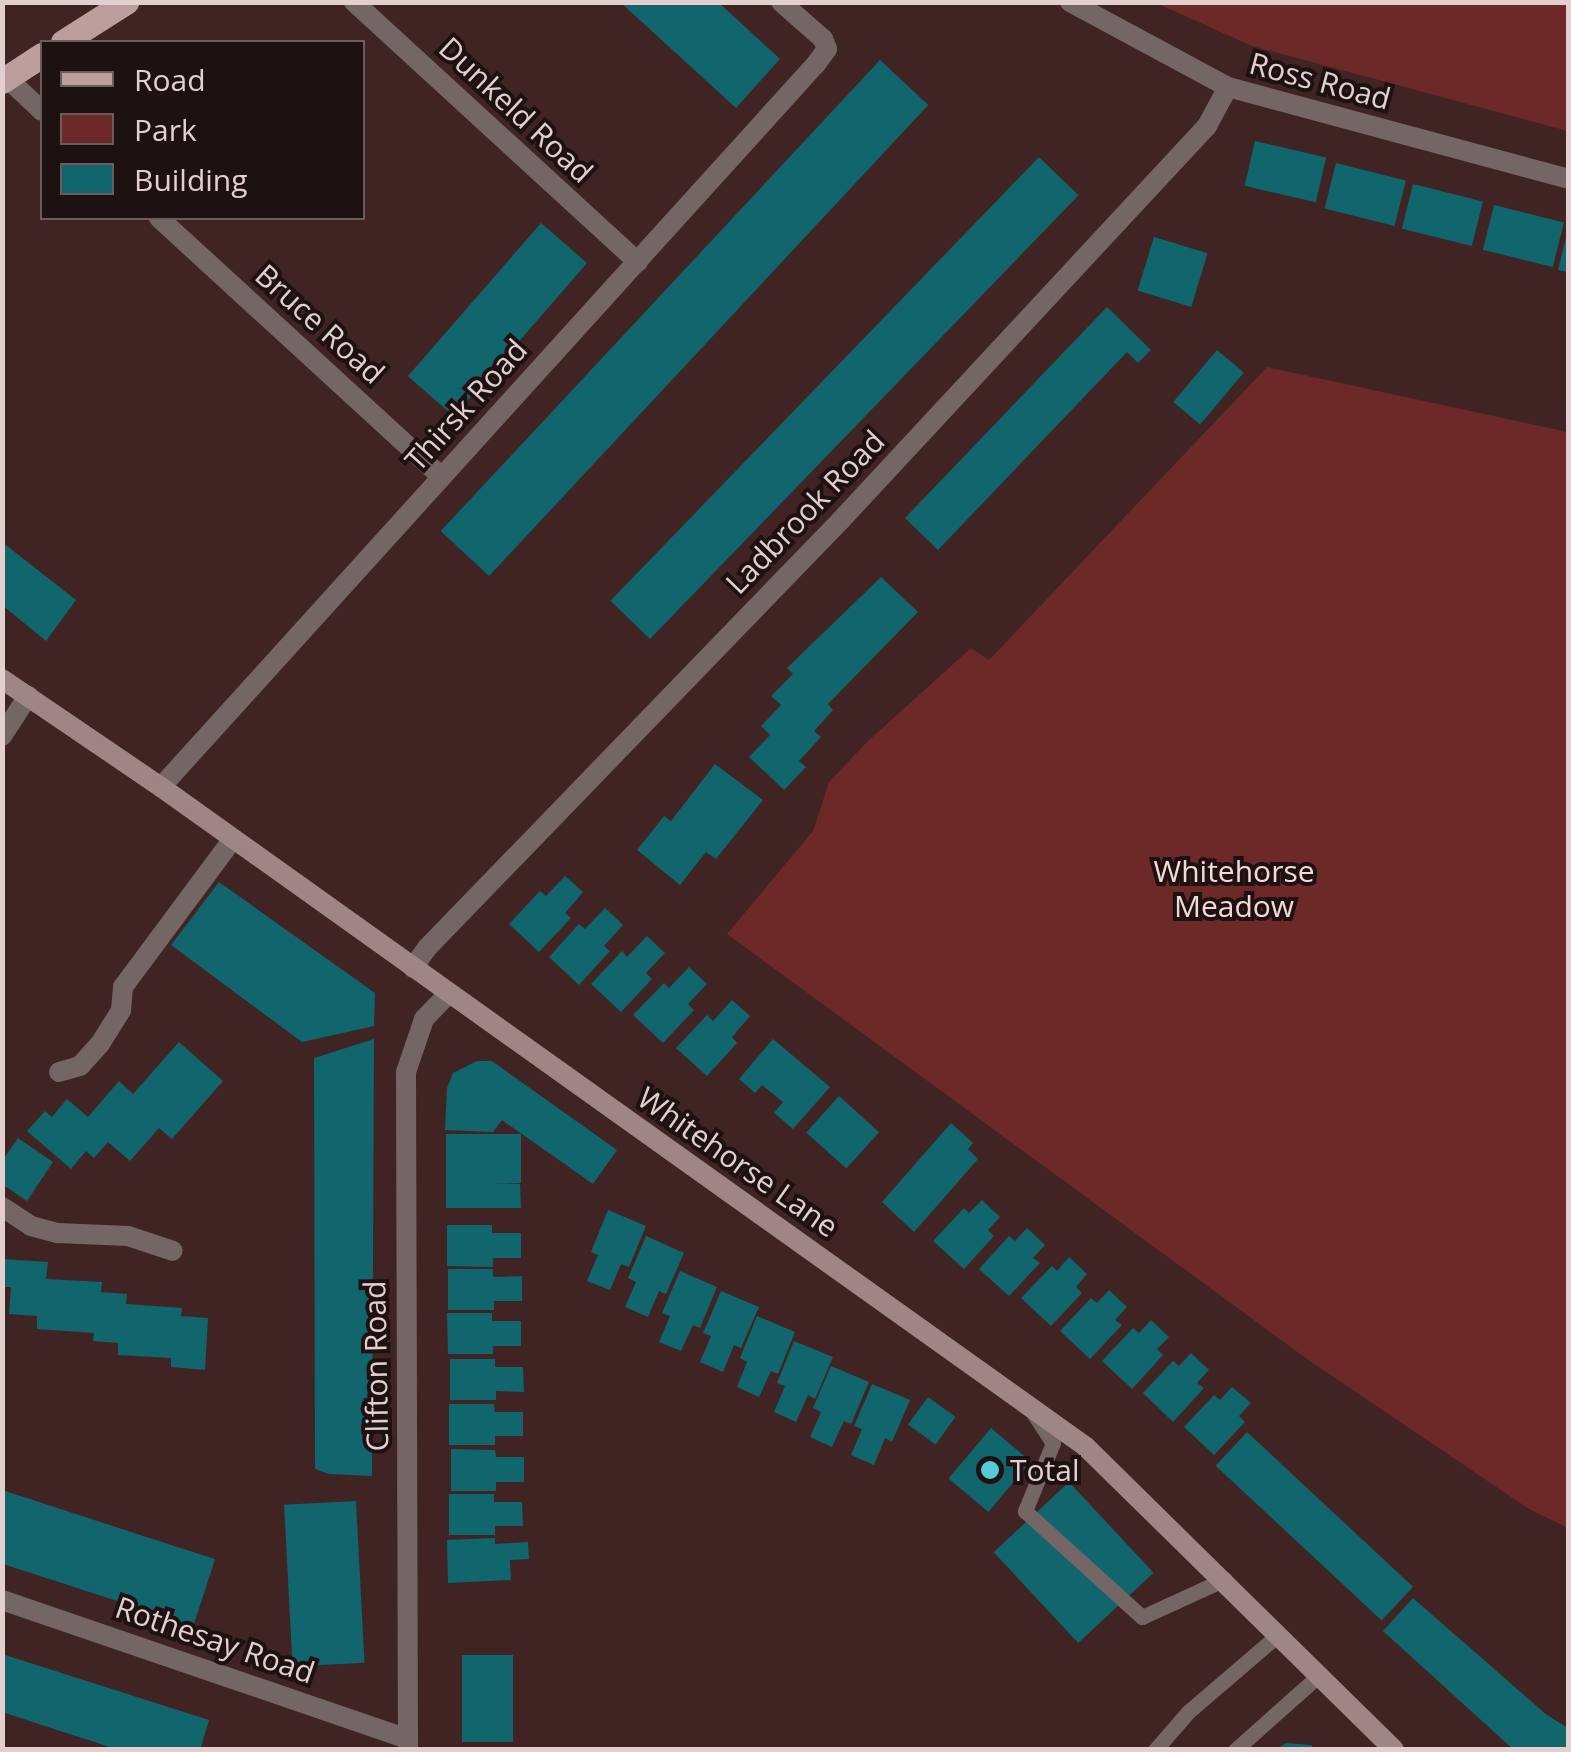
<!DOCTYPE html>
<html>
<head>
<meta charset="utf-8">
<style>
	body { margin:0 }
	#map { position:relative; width:1571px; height:1752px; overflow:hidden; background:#3f2423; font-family:"Open Sans",sans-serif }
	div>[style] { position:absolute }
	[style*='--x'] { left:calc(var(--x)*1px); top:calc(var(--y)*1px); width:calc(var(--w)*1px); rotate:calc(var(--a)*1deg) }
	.green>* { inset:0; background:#6d2828 }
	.building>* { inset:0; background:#11656c; transform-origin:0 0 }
	.service>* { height:15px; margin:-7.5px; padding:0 7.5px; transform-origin:7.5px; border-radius:7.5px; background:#746665 }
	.minor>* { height:20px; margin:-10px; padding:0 10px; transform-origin:10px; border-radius:10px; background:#746665 }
	.secondary>* { height:20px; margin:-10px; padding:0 10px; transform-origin:10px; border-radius:10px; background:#9d8685 }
	.primary>* { height:25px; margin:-12.5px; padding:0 12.5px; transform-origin:12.5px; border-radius:12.5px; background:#bc9f9d }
	.dots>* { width:28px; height:28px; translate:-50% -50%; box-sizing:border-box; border:5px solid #1d1111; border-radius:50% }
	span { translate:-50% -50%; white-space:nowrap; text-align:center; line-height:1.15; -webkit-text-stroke:8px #1d1111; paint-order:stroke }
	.street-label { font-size:30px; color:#e2cfce }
	.park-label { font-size:30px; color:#f3d8d6 }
	.poi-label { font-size:30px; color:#e2cfce }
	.left { translate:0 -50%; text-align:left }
	.frame { position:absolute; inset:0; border:5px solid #e2cfce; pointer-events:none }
	.legend { position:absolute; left:40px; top:40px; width:325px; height:180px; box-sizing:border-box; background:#1d1111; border:2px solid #6c5d5d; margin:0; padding:12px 18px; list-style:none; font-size:30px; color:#e2cfce }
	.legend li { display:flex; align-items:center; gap:20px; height:50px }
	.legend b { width:50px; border:2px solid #6c5d5d }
</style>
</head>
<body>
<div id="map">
	<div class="green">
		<i style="clip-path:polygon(1156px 3px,1568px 3px,1568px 131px,1252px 46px)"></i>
		<i style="clip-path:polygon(1267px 367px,1568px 432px,1568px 1528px,1529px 1509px,1307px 1359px,727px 934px,813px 831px,829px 782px,867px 742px,971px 648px,989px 660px)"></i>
	</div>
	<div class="building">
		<i style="clip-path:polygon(620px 2px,718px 2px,780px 59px,736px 108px)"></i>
		<i style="left:880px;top:60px;width:66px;height:644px;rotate:43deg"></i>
		<i style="left:1255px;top:141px;width:73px;height:46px;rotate:13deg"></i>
		<i style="left:1039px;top:157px;width:55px;height:617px;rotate:44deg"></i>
		<i style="left:1336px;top:163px;width:72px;height:47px;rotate:14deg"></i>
		<i style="left:1413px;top:184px;width:72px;height:46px;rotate:14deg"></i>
		<i style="left:1494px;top:205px;width:72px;height:46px;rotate:14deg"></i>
		<i style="left:541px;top:223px;width:61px;height:203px;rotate:41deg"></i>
		<i style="clip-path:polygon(1567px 233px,1568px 233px,1568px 272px,1558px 270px)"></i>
		<i style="left:1154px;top:237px;width:56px;height:56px;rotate:17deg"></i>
		<i style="clip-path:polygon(1107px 307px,1151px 350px,1138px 363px,1127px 352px,938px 550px,905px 518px)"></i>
		<i style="left:1217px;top:350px;width:35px;height:68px;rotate:40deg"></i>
		<i style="clip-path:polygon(2px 542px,76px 600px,46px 641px,2px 605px)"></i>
		<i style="clip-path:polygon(881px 577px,918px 612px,828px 704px,833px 710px,814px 731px,821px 737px,799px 761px,806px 767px,784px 790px,749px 757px,770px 735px,761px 726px,781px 705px,771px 696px,793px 674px,787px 668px)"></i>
		<i style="clip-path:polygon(715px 764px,763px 800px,716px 859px,706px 852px,680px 885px,637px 850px,664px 816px,671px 821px)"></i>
		<i style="clip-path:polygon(565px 876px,583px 892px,565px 913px,571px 918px,539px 952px,509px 924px,540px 891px,546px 896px)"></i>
		<i style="clip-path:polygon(219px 882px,375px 993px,374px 1026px,302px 1042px,171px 945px)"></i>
		<i style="clip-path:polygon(605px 908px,623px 925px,604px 946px,610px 951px,579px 985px,549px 957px,579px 924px,585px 929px)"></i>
		<i style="clip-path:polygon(647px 936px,665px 953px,646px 973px,652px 979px,621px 1012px,591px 984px,622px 951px,627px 957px)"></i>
		<i style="clip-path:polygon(689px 967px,707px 984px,688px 1004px,694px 1010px,663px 1043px,633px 1015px,664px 983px,669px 988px)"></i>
		<i style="clip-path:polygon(732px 1000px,750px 1016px,732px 1037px,737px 1043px,707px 1076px,676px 1048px,707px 1015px,713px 1021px)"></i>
		<i style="clip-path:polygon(374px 1039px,372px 1476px,329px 1474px,315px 1469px,314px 1058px)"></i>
		<i style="clip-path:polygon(773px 1039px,830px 1087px,793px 1129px,774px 1113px,783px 1102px,762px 1085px,755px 1093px,739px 1079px)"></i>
		<i style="clip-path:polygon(179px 1042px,223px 1081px,172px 1139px,159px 1128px,130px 1161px,108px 1142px,94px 1158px,86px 1151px,71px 1169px,27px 1131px,45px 1111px,52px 1117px,67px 1099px,88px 1117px,119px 1081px,133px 1094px)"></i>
		<i style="clip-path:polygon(477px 1061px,492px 1061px,617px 1150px,593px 1184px,502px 1120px,493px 1132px,445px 1130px,447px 1088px,453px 1073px)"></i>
		<i style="left:839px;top:1096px;width:54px;height:49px;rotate:42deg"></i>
		<i style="clip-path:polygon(951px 1123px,973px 1143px,968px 1149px,978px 1159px,914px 1232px,882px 1202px)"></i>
		<i style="clip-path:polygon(446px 1134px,521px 1134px,521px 1183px,495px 1184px,520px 1184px,521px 1208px,446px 1208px)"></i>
		<i style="clip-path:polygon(18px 1138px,53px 1162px,27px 1201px,2px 1184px,2px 1161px)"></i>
		<i style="clip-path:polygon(982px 1200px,1000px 1217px,988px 1230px,994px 1236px,964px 1269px,933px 1241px,964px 1208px,969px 1213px)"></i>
		<i style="clip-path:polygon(608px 1210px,646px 1226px,629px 1267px,621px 1264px,610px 1290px,587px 1281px,598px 1255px,591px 1252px)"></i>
		<i style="clip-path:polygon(447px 1225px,492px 1225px,492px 1233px,521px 1233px,521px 1258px,493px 1258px,493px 1267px,447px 1266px)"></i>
		<i style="clip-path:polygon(1027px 1228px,1045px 1245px,1033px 1258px,1040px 1263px,1009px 1296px,979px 1269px,1009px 1236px,1015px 1241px)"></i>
		<i style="clip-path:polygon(646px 1236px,684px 1253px,666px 1294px,659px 1291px,648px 1317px,625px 1307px,636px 1282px,628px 1278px)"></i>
		<i style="clip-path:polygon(1069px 1257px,1087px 1274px,1076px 1287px,1082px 1293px,1051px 1326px,1021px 1298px,1052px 1266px,1057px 1271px)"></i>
		<i style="clip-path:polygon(2px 1259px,48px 1262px,46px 1279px,102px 1282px,101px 1292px,127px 1294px,126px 1304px,182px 1308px,181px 1316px,208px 1318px,205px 1370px,171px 1367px,171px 1358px,118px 1355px,118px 1343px,93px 1341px,94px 1333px,37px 1329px,37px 1316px,9px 1314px,11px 1287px,2px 1287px)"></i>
		<i style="clip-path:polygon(448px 1269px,493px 1269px,493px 1277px,522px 1276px,522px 1301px,494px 1301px,494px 1310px,448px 1310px)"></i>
		<i style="clip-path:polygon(680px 1271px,717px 1287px,700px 1328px,693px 1325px,681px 1351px,659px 1342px,670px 1316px,662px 1313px)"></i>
		<i style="clip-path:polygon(1109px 1290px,1127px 1307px,1115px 1320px,1122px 1325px,1090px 1359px,1060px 1331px,1091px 1298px,1097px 1303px)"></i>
		<i style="clip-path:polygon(721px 1291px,759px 1307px,741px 1348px,734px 1345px,723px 1372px,700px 1362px,711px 1336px,703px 1333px)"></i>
		<i style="clip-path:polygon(447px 1313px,492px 1313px,492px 1321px,521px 1321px,521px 1346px,493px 1346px,493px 1354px,448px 1354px)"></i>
		<i style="clip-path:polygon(757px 1316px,795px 1332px,778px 1374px,771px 1371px,759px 1397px,737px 1387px,747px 1362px,740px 1358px)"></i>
		<i style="clip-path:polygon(1151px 1320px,1169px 1337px,1157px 1349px,1163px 1355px,1132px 1389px,1102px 1361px,1133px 1328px,1139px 1333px)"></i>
		<i style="clip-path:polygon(794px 1341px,833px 1357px,815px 1399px,808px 1395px,796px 1422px,774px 1412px,785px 1386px,777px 1383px)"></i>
		<i style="clip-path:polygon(1191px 1353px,1209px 1370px,1197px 1383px,1204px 1388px,1173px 1422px,1143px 1393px,1173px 1361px,1179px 1366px)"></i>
		<i style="clip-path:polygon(450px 1359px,495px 1359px,495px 1367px,523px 1367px,524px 1392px,496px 1391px,496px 1400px,450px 1400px)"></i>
		<i style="clip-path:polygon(831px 1366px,869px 1382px,851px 1424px,844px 1421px,832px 1447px,810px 1437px,821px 1412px,813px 1408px)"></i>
		<i style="clip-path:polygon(872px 1384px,910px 1400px,892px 1442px,885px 1438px,874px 1465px,851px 1455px,862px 1429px,854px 1426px)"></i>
		<i style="clip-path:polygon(1232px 1387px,1251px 1403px,1239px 1416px,1245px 1422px,1214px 1455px,1184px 1427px,1214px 1395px,1220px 1400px)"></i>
		<i style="left:928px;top:1397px;width:34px;height:34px;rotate:36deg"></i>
		<i style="clip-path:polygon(449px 1404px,494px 1404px,495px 1412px,523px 1412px,523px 1436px,495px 1436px,495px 1445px,449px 1445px)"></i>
		<i style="left:991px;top:1428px;width:52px;height:66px;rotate:40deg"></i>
		<i style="left:1247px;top:1432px;width:227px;height:46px;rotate:43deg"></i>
		<i style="clip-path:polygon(451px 1449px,495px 1450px,496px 1457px,524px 1457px,524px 1482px,496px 1482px,496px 1491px,451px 1491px)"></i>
		<i style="left:1069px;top:1482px;width:124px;height:103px;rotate:47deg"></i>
		<i style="left:2px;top:1490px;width:224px;height:70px;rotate:18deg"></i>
		<i style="clip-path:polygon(449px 1494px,494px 1494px,494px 1502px,522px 1502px,523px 1526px,495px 1526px,495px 1535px,449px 1535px)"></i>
		<i style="left:356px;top:1501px;width:162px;height:72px;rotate:87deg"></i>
		<i style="clip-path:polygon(495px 1538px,495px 1544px,528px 1542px,529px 1559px,510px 1560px,511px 1580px,448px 1583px,447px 1540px)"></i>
		<i style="clip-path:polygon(1413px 1598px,1547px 1715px,1568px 1728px,1568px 1750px,1514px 1750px,1383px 1631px)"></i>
		<i style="clip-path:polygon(2px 1654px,209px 1720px,200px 1750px,119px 1750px,2px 1712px)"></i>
		<i style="left:462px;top:1655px;width:51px;height:87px"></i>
		<i style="clip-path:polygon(1286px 1743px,1311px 1745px,1316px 1750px,1275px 1750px)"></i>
	</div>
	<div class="service">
		<i style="--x:1032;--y:1411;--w:38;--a:57"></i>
		<i style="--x:1053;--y:1443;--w:74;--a:112.4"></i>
		<i style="--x:1025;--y:1511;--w:158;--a:42.2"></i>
		<i style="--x:1142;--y:1617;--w:91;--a:-24.6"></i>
		<i style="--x:1155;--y:1750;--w:50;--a:-49"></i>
		<i style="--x:1188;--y:1712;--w:120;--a:-40.6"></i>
		<i style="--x:1235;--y:1750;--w:110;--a:-41.7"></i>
	</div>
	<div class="minor">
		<i style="--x:354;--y:2;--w:385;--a:42.5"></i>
		<i style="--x:1070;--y:2;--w:179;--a:28.3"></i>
		<i style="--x:1228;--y:87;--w:352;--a:15.1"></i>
		<i style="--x:7;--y:78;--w:48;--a:43.3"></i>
		<i style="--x:159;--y:218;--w:382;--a:42.5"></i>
		<i style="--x:2;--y:736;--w:48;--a:-57"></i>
		<i style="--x:161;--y:787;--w:976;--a:-47.83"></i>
		<i style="--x:816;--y:64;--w:19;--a:-54"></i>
		<i style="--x:827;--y:49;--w:11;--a:-112"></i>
		<i style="--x:823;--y:39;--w:56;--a:-138.6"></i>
		<i style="--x:413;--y:968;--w:24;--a:-55"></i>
		<i style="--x:427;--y:948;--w:595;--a:-45.95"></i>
		<i style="--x:841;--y:520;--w:538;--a:-47.11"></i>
		<i style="--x:1207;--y:126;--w:44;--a:-61.7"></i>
		<i style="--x:59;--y:1072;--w:22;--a:-16"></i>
		<i style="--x:80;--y:1066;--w:30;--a:-48"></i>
		<i style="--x:100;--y:1044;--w:40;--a:-58"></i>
		<i style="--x:121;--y:1010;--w:23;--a:-85"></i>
		<i style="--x:123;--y:987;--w:184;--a:-53.4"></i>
		<i style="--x:2;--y:1207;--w:35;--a:33"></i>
		<i style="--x:31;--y:1226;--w:28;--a:15"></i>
		<i style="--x:58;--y:1233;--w:70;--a:2.5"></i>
		<i style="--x:128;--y:1236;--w:47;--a:18.4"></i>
		<i style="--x:2;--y:1600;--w:429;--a:18.9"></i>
		<i style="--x:408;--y:1750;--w:678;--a:-90.17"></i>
		<i style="--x:406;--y:1072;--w:56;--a:-71.2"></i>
		<i style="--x:424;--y:1019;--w:35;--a:-46"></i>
	</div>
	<div class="secondary">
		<i style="--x:2;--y:679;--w:192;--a:34.2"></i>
		<i style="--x:161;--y:787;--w:1135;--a:35.5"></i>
		<i style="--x:1085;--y:1446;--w:433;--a:44.5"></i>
	</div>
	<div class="primary">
		<i style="--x:63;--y:42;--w:75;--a:-32.4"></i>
		<i style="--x:2;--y:81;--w:48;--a:-33"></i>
	</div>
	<div class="dots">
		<i style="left:990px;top:1470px;background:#52cbd7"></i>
	</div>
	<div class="street-label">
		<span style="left:1320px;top:81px;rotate:15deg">Ross Road</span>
		<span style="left:516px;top:110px;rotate:43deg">Dunkeld Road</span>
		<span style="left:320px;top:324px;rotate:42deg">Bruce Road</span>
		<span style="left:466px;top:405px;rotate:-48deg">Thirsk Road</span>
		<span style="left:805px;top:512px;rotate:-46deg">Ladbrook Road</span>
		<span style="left:738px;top:1162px;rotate:35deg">Whitehorse Lane</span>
		<span style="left:376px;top:1366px;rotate:-91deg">Clifton Road</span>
		<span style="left:215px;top:1640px;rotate:19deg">Rothesay Road</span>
	</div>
	<div class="park-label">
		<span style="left:1234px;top:888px">Whitehorse<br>Meadow</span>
	</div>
	<div class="poi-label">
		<span class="left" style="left:1010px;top:1470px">Total</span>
	</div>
	<div class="frame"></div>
	<ul class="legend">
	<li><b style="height:12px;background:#bc9f9d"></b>Road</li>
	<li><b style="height:28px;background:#6d2828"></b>Park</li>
	<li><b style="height:28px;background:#11656c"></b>Building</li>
	</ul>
</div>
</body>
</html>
